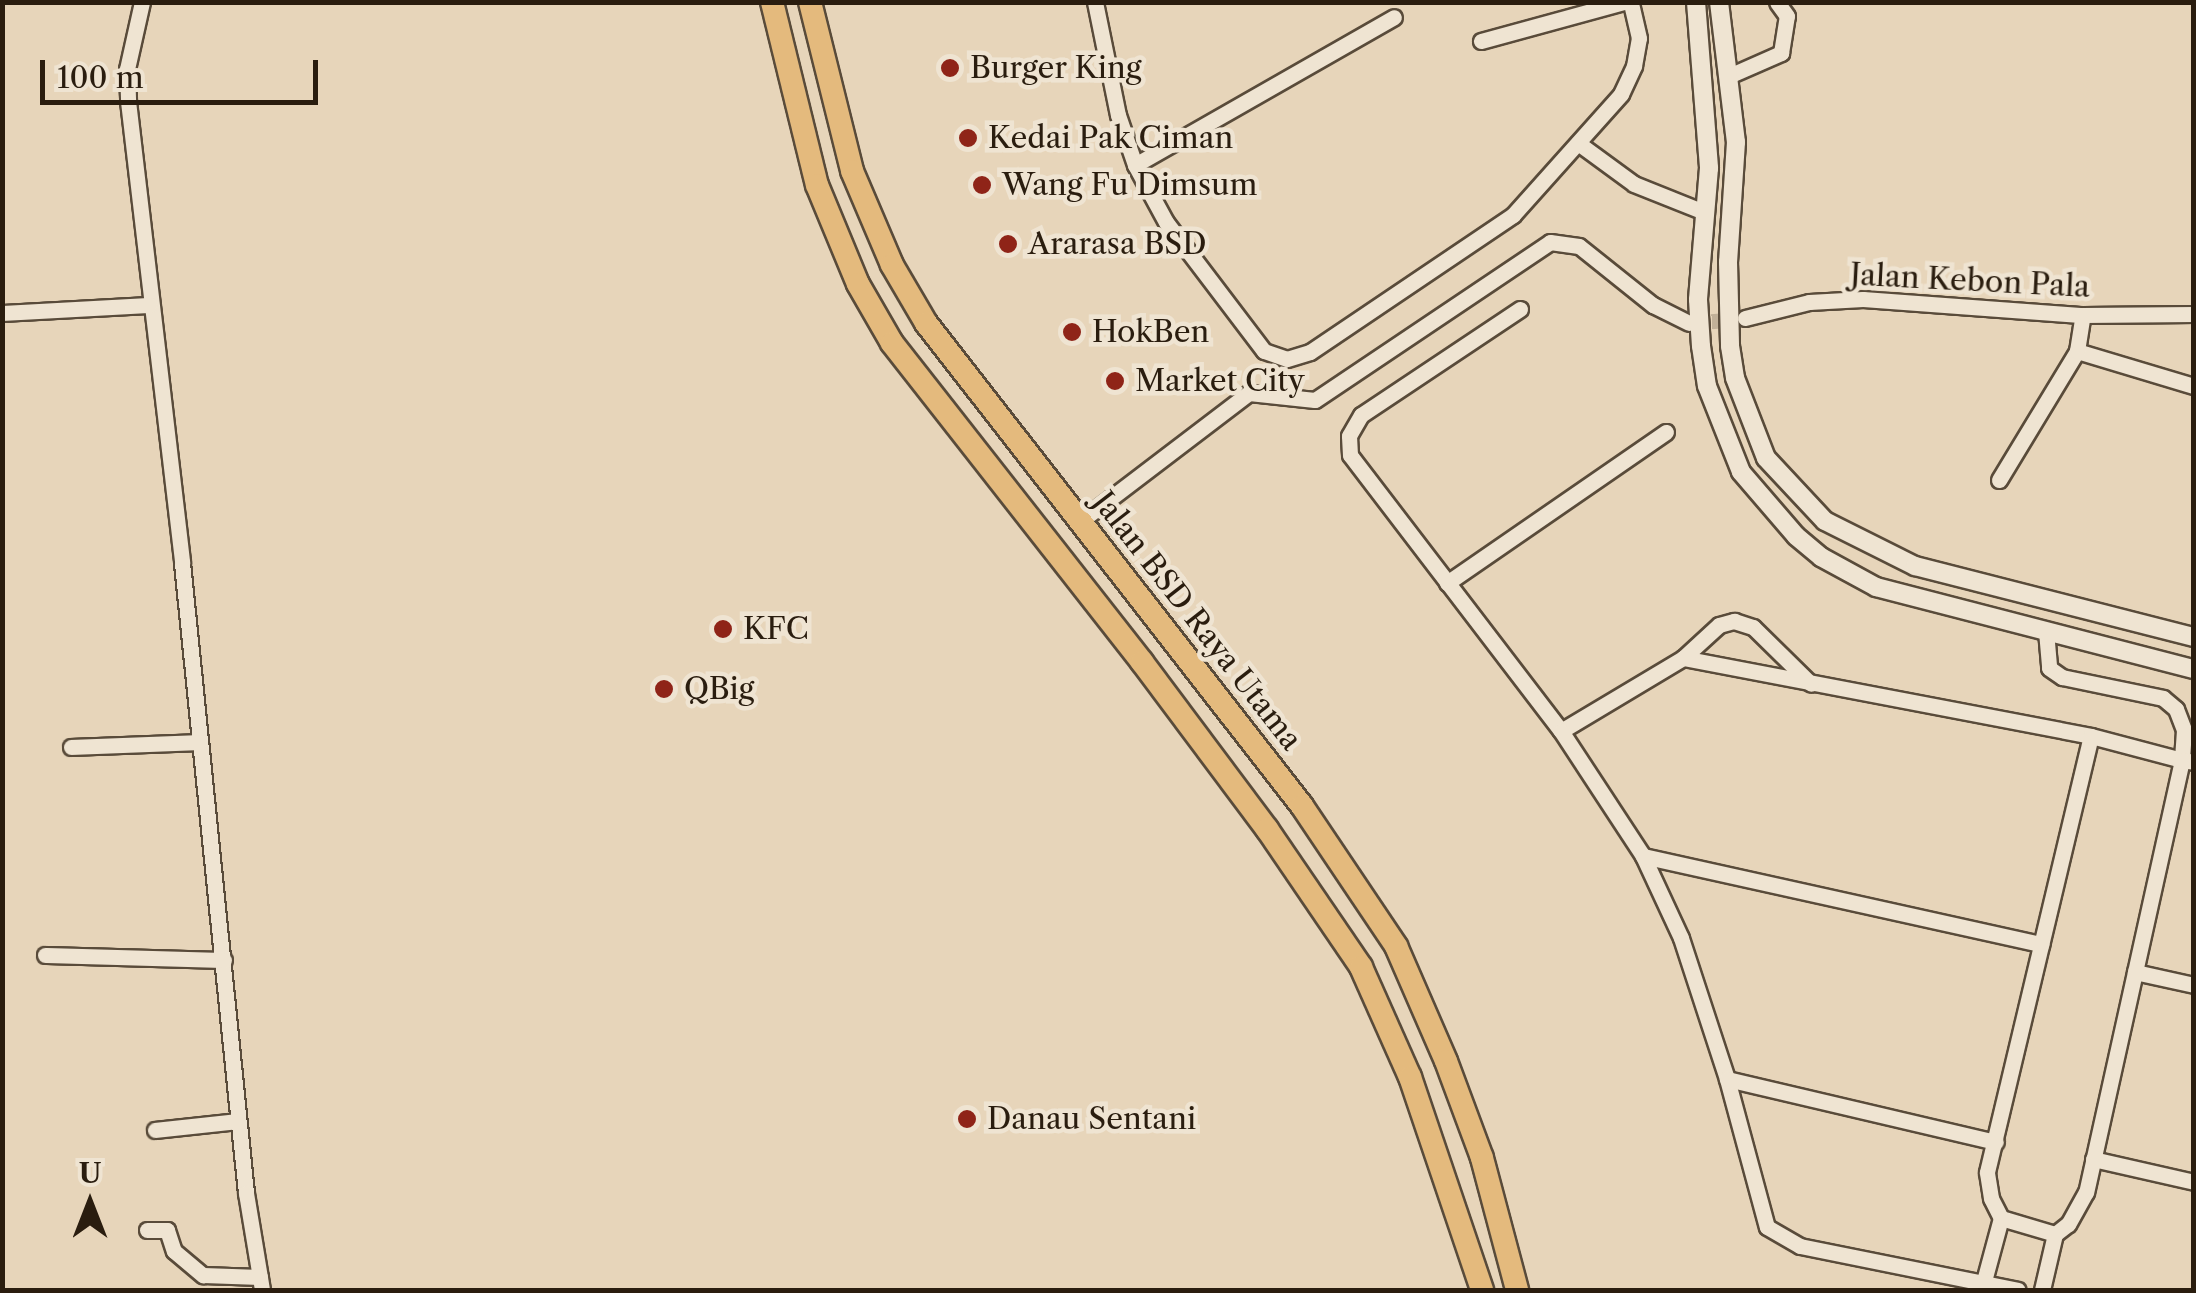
<!DOCTYPE html>
<html>
<head>
<meta charset="utf-8">
<style>
	body { margin:0 }
	#map { position:relative; width:2196px; height:1293px; overflow:hidden; background:#e7d5ba; font-family:"Libre Caslon Text",serif }
	div>[style] { position:absolute }
	[style*='--x'] { left:calc(var(--x)*1px); top:calc(var(--y)*1px); width:calc(var(--w)*1px); rotate:calc(var(--a)*1deg) }
	.minor-tunnel>* { height:15px; margin-top:-7.5px; transform-origin:0; background:repeating-linear-gradient(90deg,#c1b098 0 15px,transparent 0 23px) }
	.roads { filter:drop-shadow(2px 0 #594b3a) drop-shadow(-2px 0 #594b3a) drop-shadow(0 2px #594b3a) drop-shadow(0 -2px #594b3a) }
	.minor>* { height:15px; margin:-7.5px; padding:0 7.5px; transform-origin:7.5px; border-radius:7.5px; background:#efe4d2 }
	.tertiary>* { height:18px; margin:-9px; padding:0 9px; transform-origin:9px; border-radius:9px; background:#efe4d2 }
	.primary>* { height:22px; margin:-11px; padding:0 11px; transform-origin:11px; border-radius:11px; background:#e4ba7d }
	.dots>* { width:28px; height:28px; translate:-50% -50%; box-sizing:border-box; border:5px solid #efe4d2; border-radius:50% }
	span { translate:-50% -50%; white-space:nowrap; text-align:center; line-height:1.15; -webkit-text-stroke:9px #efe4d2; paint-order:stroke }
	.poi-label { font-size:30px; color:#2a1d0f }
	.left { translate:0 -50%; text-align:left }
	.street-label { font-size:30px; color:#2a1d0f }
	.frame { position:absolute; inset:0; border:5px solid #2a1d0f; pointer-events:none }
	.north { position:absolute; left:40px; top:1153px; width:100px; height:100px; -webkit-text-stroke:8px #efe4d2; paint-order:stroke; rotate:0deg; font-size:28px; font-weight:700; line-height:40px; text-align:center; color:#2a1d0f }
	.north::after { content:''; display:block; margin:auto; width:35px; height:45px; background:#2a1d0f; clip-path:polygon(50% 0,100% 100%,50% 72%,0 100%) }
	.scale { position:absolute; left:40px; top:60px; width:278px; height:45px; box-sizing:border-box; border:5px solid #2a1d0f; border-top:0; padding-left:12px; font-size:30px; line-height:35px; white-space:nowrap; color:#2a1d0f; -webkit-text-stroke:8px #efe4d2; paint-order:stroke }
</style>
</head>
<body>
<div id="map">
	<div class="minor-tunnel">
		<i style="--x:1689;--y:323;--w:51;--a:-4.5"></i>
	</div>
	<div class="roads">
		<div class="minor">
			<i style="--x:142;--y:2;--w:69;--a:102.6"></i>
			<i style="--x:127;--y:69;--w:32;--a:88"></i>
			<i style="--x:128;--y:101;--w:465;--a:83.3"></i>
			<i style="--x:182;--y:563;--w:633;--a:84.2"></i>
			<i style="--x:246;--y:1193;--w:98;--a:80.6"></i>
			<i style="--x:1095;--y:2;--w:115;--a:78.5"></i>
			<i style="--x:1118;--y:115;--w:53;--a:71.2"></i>
			<i style="--x:1135;--y:165;--w:65;--a:61.5"></i>
			<i style="--x:1166;--y:222;--w:162;--a:52.8"></i>
			<i style="--x:1264;--y:351;--w:24;--a:19"></i>
			<i style="--x:1287;--y:359;--w:24;--a:-17"></i>
			<i style="--x:1310;--y:352;--w:245;--a:-34"></i>
			<i style="--x:1513;--y:215;--w:162;--a:-48.2"></i>
			<i style="--x:1621;--y:94;--w:31;--a:-65"></i>
			<i style="--x:1634;--y:66;--w:28;--a:-80"></i>
			<i style="--x:1639;--y:38;--w:37;--a:-103"></i>
			<i style="--x:1481;--y:41;--w:148;--a:-15.3"></i>
			<i style="--x:1731;--y:75;--w:55;--a:-23.7"></i>
			<i style="--x:1781;--y:53;--w:37;--a:-81"></i>
			<i style="--x:1787;--y:16;--w:17;--a:-126"></i>
			<i style="--x:1578;--y:143;--w:69;--a:36.2"></i>
			<i style="--x:1634;--y:184;--w:75;--a:21.8"></i>
			<i style="--x:1135;--y:165;--w:298;--a:-29.7"></i>
			<i style="--x:1520;--y:309;--w:191;--a:146.3"></i>
			<i style="--x:1361;--y:415;--w:24;--a:120"></i>
			<i style="--x:1349;--y:436;--w:19;--a:87"></i>
			<i style="--x:1350;--y:455;--w:347;--a:52.6"></i>
			<i style="--x:1561;--y:731;--w:142;--a:-30.9"></i>
			<i style="--x:1683;--y:658;--w:415;--a:10.8"></i>
			<i style="--x:2;--y:313;--w:148;--a:-3.1"></i>
			<i style="--x:1745;--y:318;--w:66;--a:-14"></i>
			<i style="--x:1809;--y:302;--w:54;--a:-3.2"></i>
			<i style="--x:1863;--y:299;--w:221;--a:4.2"></i>
			<i style="--x:2083;--y:315;--w:111;--a:-0.5"></i>
			<i style="--x:2077;--y:351;--w:122;--a:16.7"></i>
			<i style="--x:1999;--y:480;--w:151;--a:-58.8"></i>
			<i style="--x:2077;--y:351;--w:36;--a:-81"></i>
			<i style="--x:1082;--y:520;--w:210;--a:-37.3"></i>
			<i style="--x:1249;--y:393;--w:66;--a:6.1"></i>
			<i style="--x:1315;--y:400;--w:283;--a:-33.9"></i>
			<i style="--x:1550;--y:242;--w:29;--a:8"></i>
			<i style="--x:1579;--y:246;--w:95;--a:38.6"></i>
			<i style="--x:1653;--y:305;--w:40;--a:26.6"></i>
			<i style="--x:1447;--y:583;--w:266;--a:-34.6"></i>
			<i style="--x:2046;--y:631;--w:37;--a:85"></i>
			<i style="--x:2049;--y:668;--w:16;--a:35"></i>
			<i style="--x:2062;--y:677;--w:103;--a:11.7"></i>
			<i style="--x:2163;--y:698;--w:17;--a:40"></i>
			<i style="--x:2176;--y:709;--w:22;--a:69"></i>
			<i style="--x:2184;--y:730;--w:30;--a:94"></i>
			<i style="--x:2182;--y:760;--w:12;--a:9"></i>
			<i style="--x:1683;--y:658;--w:49;--a:-42.5"></i>
			<i style="--x:1719;--y:625;--w:16;--a:-15"></i>
			<i style="--x:1734;--y:621;--w:20;--a:18"></i>
			<i style="--x:1753;--y:627;--w:81;--a:44.5"></i>
			<i style="--x:1561;--y:731;--w:149;--a:56.7"></i>
			<i style="--x:1643;--y:856;--w:90;--a:65.1"></i>
			<i style="--x:1681;--y:938;--w:148;--a:71.9"></i>
			<i style="--x:1727;--y:1079;--w:153;--a:74.9"></i>
			<i style="--x:1767;--y:1227;--w:38;--a:30"></i>
			<i style="--x:1800;--y:1246;--w:222;--a:11.4"></i>
			<i style="--x:71;--y:747;--w:129;--a:-2.2"></i>
			<i style="--x:1643;--y:856;--w:408;--a:12.5"></i>
			<i style="--x:45;--y:955;--w:179;--a:1.6"></i>
			<i style="--x:2135;--y:972;--w:60;--a:12.4"></i>
			<i style="--x:1727;--y:1079;--w:276;--a:13.2"></i>
			<i style="--x:155;--y:1130;--w:83;--a:-6.2"></i>
			<i style="--x:2093;--y:1159;--w:104;--a:12.8"></i>
			<i style="--x:2001;--y:1218;--w:56;--a:16.5"></i>
			<i style="--x:147;--y:1230;--w:20;--a:0"></i>
			<i style="--x:167;--y:1230;--w:22;--a:72"></i>
			<i style="--x:174;--y:1251;--w:38;--a:40"></i>
			<i style="--x:203;--y:1275;--w:57;--a:2"></i>
			<i style="--x:1984;--y:1281;--w:65;--a:-74.9"></i>
			<i style="--x:2001;--y:1218;--w:22;--a:-117"></i>
			<i style="--x:1991;--y:1198;--w:26;--a:-99"></i>
			<i style="--x:1987;--y:1172;--w:448;--a:-76.6"></i>
			<i style="--x:2091;--y:736;--w:94;--a:14.8"></i>
			<i style="--x:2182;--y:760;--w:443;--a:102.5"></i>
			<i style="--x:2086;--y:1192;--w:37;--a:119"></i>
			<i style="--x:2068;--y:1224;--w:16;--a:142"></i>
			<i style="--x:2055;--y:1234;--w:57;--a:103.1"></i>
		</div>
		<div class="tertiary">
			<i style="--x:1696;--y:2;--w:167;--a:85.5"></i>
			<i style="--x:1709;--y:168;--w:132;--a:94.8"></i>
			<i style="--x:1698;--y:300;--w:46;--a:86.3"></i>
			<i style="--x:1701;--y:346;--w:40;--a:81.5"></i>
			<i style="--x:1707;--y:386;--w:92;--a:68.4"></i>
			<i style="--x:1741;--y:472;--w:84;--a:49.3"></i>
			<i style="--x:1796;--y:536;--w:33;--a:40"></i>
			<i style="--x:1821;--y:557;--w:63;--a:28.6"></i>
			<i style="--x:1876;--y:587;--w:328;--a:14.5"></i>
			<i style="--x:1719;--y:2;--w:141;--a:83.1"></i>
			<i style="--x:1736;--y:142;--w:120;--a:93.8"></i>
			<i style="--x:1728;--y:262;--w:84;--a:88.6"></i>
			<i style="--x:1730;--y:346;--w:32;--a:81"></i>
			<i style="--x:1735;--y:378;--w:86;--a:68.8"></i>
			<i style="--x:1766;--y:458;--w:86;--a:46.9"></i>
			<i style="--x:1825;--y:521;--w:101;--a:26.6"></i>
			<i style="--x:1915;--y:566;--w:288;--a:14.3"></i>
		</div>
		<div class="primary">
			<i style="--x:772;--y:2;--w:188;--a:76.2"></i>
			<i style="--x:817;--y:185;--w:107;--a:67.5"></i>
			<i style="--x:858;--y:284;--w:68;--a:60"></i>
			<i style="--x:892;--y:343;--w:405;--a:51.9"></i>
			<i style="--x:1142;--y:662;--w:209;--a:53.2"></i>
			<i style="--x:1267;--y:829;--w:167;--a:55.7"></i>
			<i style="--x:1361;--y:967;--w:120;--a:66"></i>
			<i style="--x:1410;--y:1077;--w:225;--a:71.3"></i>
			<i style="--x:810;--y:2;--w:174;--a:76"></i>
			<i style="--x:852;--y:171;--w:102;--a:66.9"></i>
			<i style="--x:892;--y:265;--w:67;--a:59.6"></i>
			<i style="--x:926;--y:323;--w:612;--a:52.1"></i>
			<i style="--x:1302;--y:806;--w:169;--a:56.1"></i>
			<i style="--x:1396;--y:946;--w:125;--a:66.5"></i>
			<i style="--x:1446;--y:1061;--w:103;--a:69.6"></i>
			<i style="--x:1482;--y:1158;--w:137;--a:75.1"></i>
		</div>
	</div>
	<div class="dots">
		<i style="left:950px;top:68px;background:#8f2418"></i>
		<i style="left:968px;top:138px;background:#8f2418"></i>
		<i style="left:982px;top:185px;background:#8f2418"></i>
		<i style="left:1008px;top:244px;background:#8f2418"></i>
		<i style="left:1072px;top:332px;background:#8f2418"></i>
		<i style="left:1115px;top:381px;background:#8f2418"></i>
		<i style="left:723px;top:629px;background:#8f2418"></i>
		<i style="left:664px;top:689px;background:#8f2418"></i>
		<i style="left:967px;top:1119px;background:#8f2418"></i>
	</div>
	<div class="poi-label">
		<span class="left" style="left:970px;top:68px">Burger King</span>
		<span class="left" style="left:988px;top:138px">Kedai Pak Ciman</span>
		<span class="left" style="left:1002px;top:185px">Wang Fu Dimsum</span>
		<span class="left" style="left:1028px;top:244px">Ararasa BSD</span>
		<span class="left" style="left:1092px;top:332px">HokBen</span>
		<span class="left" style="left:1135px;top:381px">Market City</span>
		<span class="left" style="left:743px;top:629px">KFC</span>
		<span class="left" style="left:684px;top:689px">QBig</span>
		<span class="left" style="left:987px;top:1119px">Danau Sentani</span>
	</div>
	<div class="street-label">
		<span style="left:1970px;top:281px;rotate:3deg">Jalan Kebon Pala</span>
		<span style="left:1197px;top:621px;rotate:52deg">Jalan BSD Raya Utama</span>
	</div>
	<div class="frame"></div>
	<div class="north">U</div>
	<div class="scale">100 m</div>
</div>
</body>
</html>
